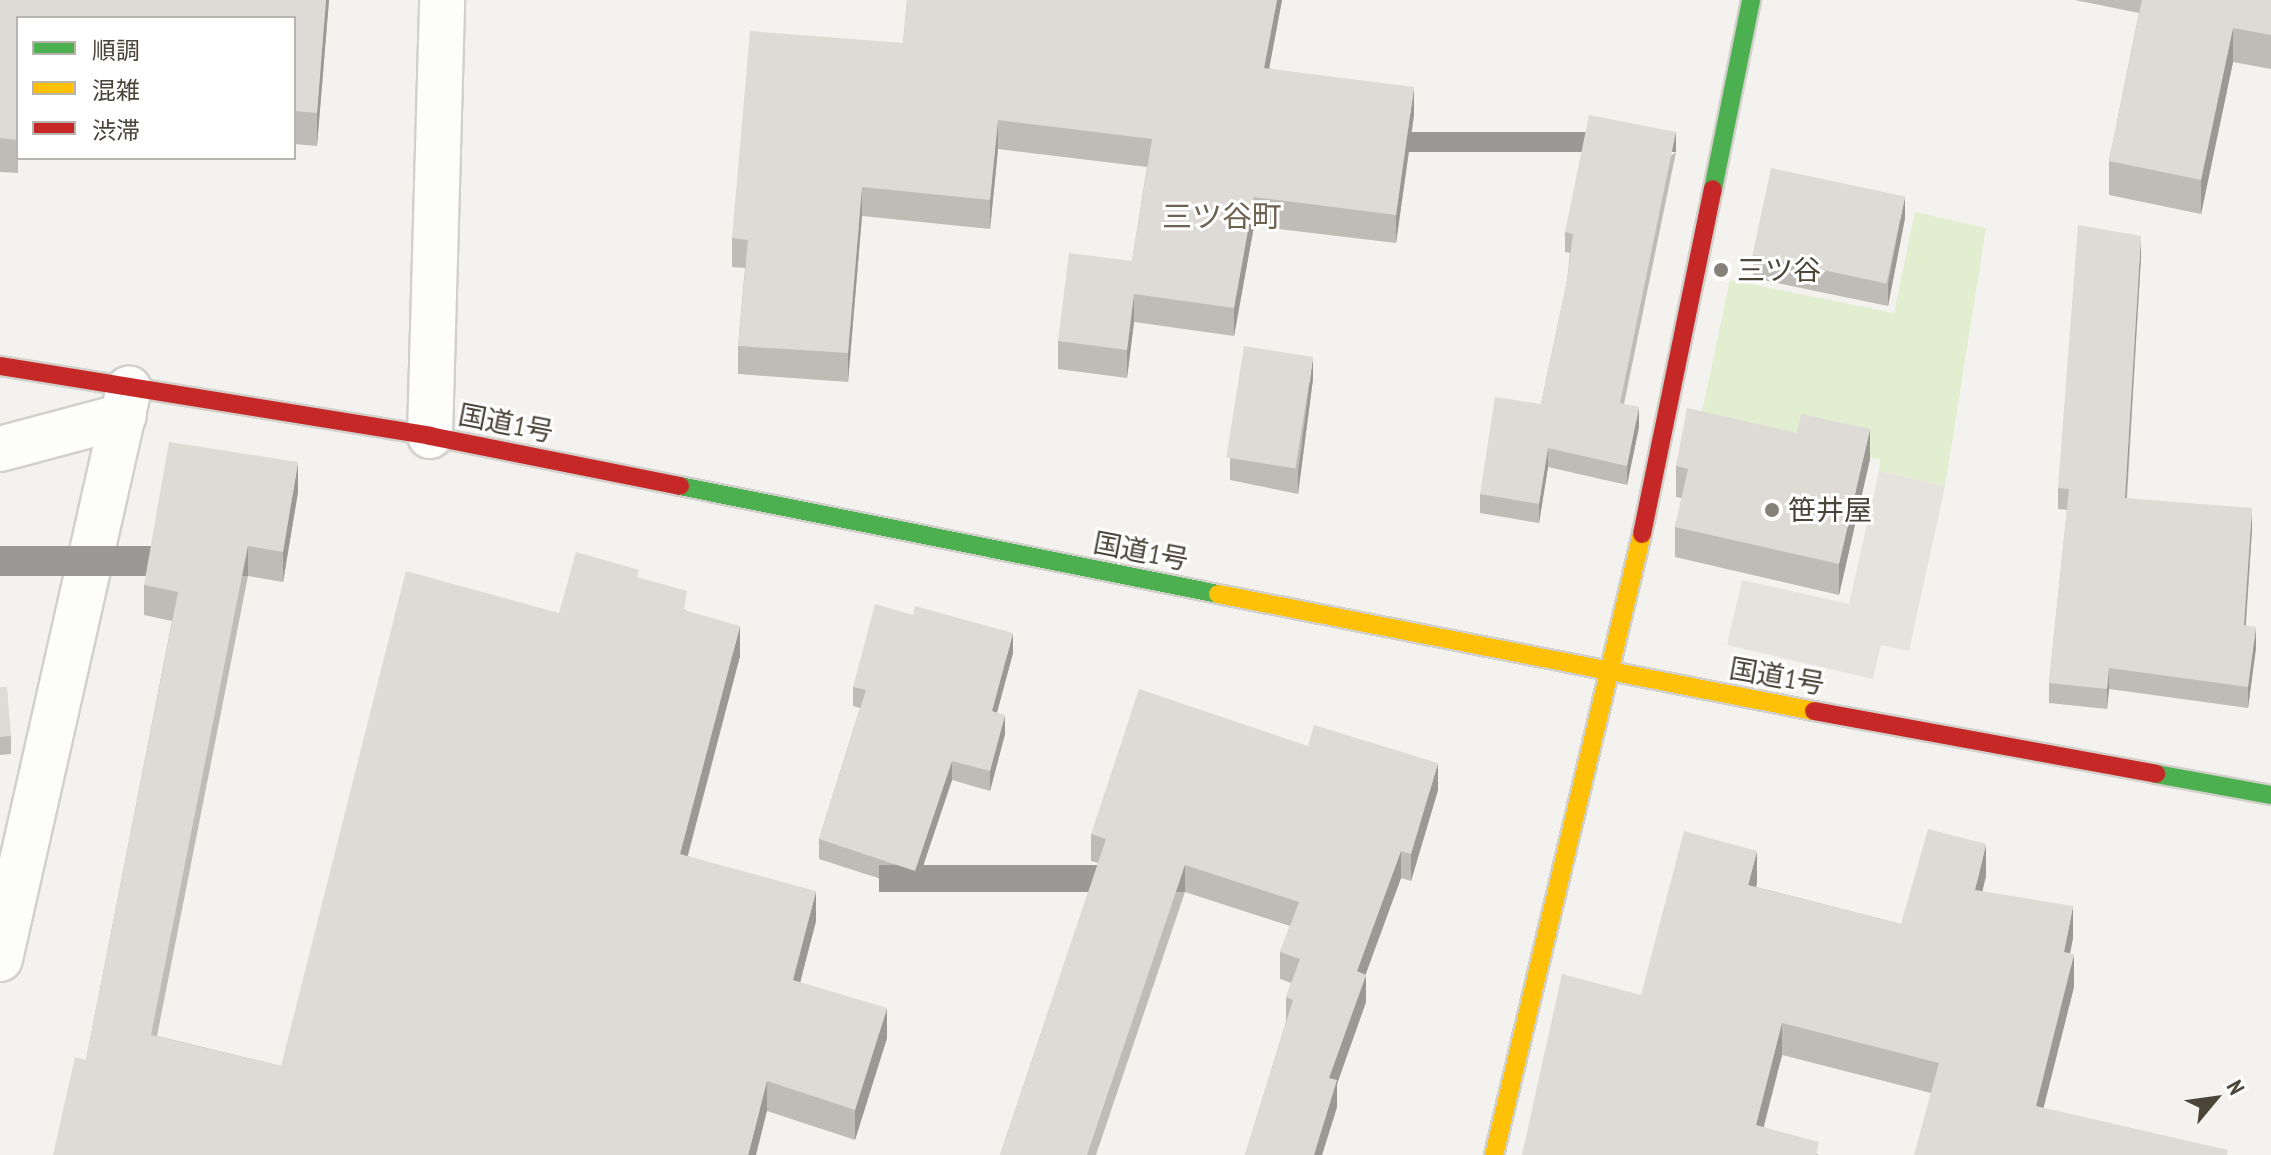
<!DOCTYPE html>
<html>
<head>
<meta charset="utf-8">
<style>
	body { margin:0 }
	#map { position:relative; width:2271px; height:1155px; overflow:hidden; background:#f4f2ee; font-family:"PT Sans Narrow","Noto Sans JP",sans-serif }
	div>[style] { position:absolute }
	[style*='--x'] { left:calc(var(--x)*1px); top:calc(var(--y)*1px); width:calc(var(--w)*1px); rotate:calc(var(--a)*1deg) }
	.green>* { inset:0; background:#e1eecf }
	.parking>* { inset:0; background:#e6e3df }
	.roads { filter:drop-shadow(2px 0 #d2d0cb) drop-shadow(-2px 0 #d2d0cb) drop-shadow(0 2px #d2d0cb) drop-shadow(0 -2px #d2d0cb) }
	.street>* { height:44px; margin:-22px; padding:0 22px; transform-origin:22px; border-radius:22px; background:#fdfdfc }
	.fast>* { height:18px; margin:-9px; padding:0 9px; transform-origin:9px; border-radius:9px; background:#4caf50 }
	.slow>* { height:18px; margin:-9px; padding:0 9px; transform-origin:9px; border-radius:9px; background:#ffc107 }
	.jam>* { height:18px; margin:-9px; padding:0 9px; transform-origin:9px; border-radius:9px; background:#c62828 }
	.wall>* { inset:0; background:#bfbcb8 }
	.shaded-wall>* { inset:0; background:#9b9996; transform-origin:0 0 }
	.building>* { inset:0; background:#dedbd6; transform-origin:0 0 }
	.dots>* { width:22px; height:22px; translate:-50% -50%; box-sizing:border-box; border:4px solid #fff; border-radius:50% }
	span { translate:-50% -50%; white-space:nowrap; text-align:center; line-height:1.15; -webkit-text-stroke:6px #fff; paint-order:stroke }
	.poi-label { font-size:28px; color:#4b4439 }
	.left { translate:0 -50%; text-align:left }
	.street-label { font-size:28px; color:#4b4439 }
	.neighbourhood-label { font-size:30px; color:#6e6250 }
	.legend { position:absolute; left:16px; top:16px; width:280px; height:144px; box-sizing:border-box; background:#fff; border:2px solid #b7b4b0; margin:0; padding:10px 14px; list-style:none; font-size:24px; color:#4b4439 }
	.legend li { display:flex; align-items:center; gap:16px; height:40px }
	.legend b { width:40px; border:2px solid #b7b4b0 }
	.north { position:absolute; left:2175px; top:1059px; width:80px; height:80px; -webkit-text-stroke:6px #fff; paint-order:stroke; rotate:61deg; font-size:22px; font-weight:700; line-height:32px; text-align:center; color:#4b4439 }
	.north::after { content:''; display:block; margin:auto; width:28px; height:36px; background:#4b4439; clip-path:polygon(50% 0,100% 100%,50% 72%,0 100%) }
</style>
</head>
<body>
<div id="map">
	<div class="green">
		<i style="clip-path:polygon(1915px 212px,1986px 228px,1945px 486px,1879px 471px,1880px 459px,1696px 440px,1730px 280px,1894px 313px)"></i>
	</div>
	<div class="parking">
		<i style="clip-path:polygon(1879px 471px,1945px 486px,1909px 651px,1881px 645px,1873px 679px,1727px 645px,1742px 580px,1849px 604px)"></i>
	</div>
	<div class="roads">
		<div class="street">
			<i style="--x:430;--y:436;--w:436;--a:-88.4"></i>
			<i style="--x:0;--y:449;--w:128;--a:-14.9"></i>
			<i style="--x:0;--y:959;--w:585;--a:-77.27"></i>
		</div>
		<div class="fast">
			<i style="--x:1713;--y:189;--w:193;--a:-78.6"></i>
			<i style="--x:680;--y:486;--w:549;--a:11.35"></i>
			<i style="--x:2156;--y:774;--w:117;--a:10.3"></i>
		</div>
		<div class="slow">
			<i style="--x:1218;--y:594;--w:607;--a:11.11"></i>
			<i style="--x:1494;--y:1155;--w:638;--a:-76.6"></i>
		</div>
		<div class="jam">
			<i style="--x:0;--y:366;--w:436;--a:9.2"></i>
			<i style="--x:430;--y:436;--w:255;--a:11.3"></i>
			<i style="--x:1642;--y:534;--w:352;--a:-78.4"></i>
			<i style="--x:1814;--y:711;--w:348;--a:10.4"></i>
		</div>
	</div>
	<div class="wall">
		<i style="clip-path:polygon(0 0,329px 0,317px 146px,294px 144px,294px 18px,18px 18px,18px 173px,0 172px)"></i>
		<i style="clip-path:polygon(907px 0,1282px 0,1269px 68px,1414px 115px,1396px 243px,1254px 226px,1234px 336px,1134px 322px,1127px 378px,1058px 369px,1058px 341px,1132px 261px,1147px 167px,998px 149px,990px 229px,862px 216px,848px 382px,738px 374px,738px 346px,745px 268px,732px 267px,732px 238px,903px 43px)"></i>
		<i style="clip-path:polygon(2075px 0,2271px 0,2271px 69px,2233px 62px,2201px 214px,2109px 195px,2109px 161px,2139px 13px)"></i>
		<i style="clip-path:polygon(1676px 152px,1624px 404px,1639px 427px,1627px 485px,1548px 467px,1539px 523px,1480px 513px,1480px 494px,1541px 404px,1567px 281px,1570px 253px,1565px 252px,1565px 232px)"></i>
		<i style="clip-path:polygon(1905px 218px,1888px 306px,1753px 278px,1753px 255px)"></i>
		<i style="clip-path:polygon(2141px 257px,2127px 499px,2252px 529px,2246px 626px,2256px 648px,2248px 708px,2109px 689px,2107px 709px,2049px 703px,2049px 683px,2067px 510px,2058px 509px,2058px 488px)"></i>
		<i style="clip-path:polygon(1313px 379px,1298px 494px,1230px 480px,1230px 458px)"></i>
		<i style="clip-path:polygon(1870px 459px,1839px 595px,1675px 557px,1675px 527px,1682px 498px,1676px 497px,1676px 466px)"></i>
		<i style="clip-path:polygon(298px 492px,283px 582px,248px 576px,157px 1036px,281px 1066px,559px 613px,639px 578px,687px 611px,740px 656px,688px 856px,816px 921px,800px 982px,887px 1038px,855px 1140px,767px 1111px,86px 1060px,172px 621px,144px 615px,144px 585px)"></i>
		<i style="clip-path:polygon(1013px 653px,997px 712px,1005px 734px,990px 791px,952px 780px,915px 890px,819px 859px,819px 839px,860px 708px,853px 706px,853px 687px)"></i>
		<i style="clip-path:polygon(0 686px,11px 736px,11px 754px,0 755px)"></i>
		<i style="clip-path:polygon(1438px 790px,1411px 881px,1401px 878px,1365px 975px,1366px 1002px,1337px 1084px,1337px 1107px,1322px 1155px,1245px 1155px,1286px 1022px,1286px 997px,1291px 983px,1280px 979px,1280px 952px,1290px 926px,1185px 892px,1096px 1155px,1000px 1155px,1098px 863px,1091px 861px,1091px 834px)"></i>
		<i style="clip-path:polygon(1986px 876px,1982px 891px,2073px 938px,2070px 953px,2074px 987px,2043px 1108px,2228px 1155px,1931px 1093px,1782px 1055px,1764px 1127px,1819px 1155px,1522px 1155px,1641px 995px,1757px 883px,1756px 887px,1901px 924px)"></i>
	</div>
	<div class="shaded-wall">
		<i style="clip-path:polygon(326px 0,329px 0,317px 146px,317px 113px)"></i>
		<i style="clip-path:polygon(1277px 0,1282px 0,1264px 96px,1264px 68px)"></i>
		<i style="clip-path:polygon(2233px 28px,2233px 62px,2201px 214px,2201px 180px)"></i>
		<i style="clip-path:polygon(1414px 87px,1414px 115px,1396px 243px,1396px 215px)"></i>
		<i style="clip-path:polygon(998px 120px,998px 149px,990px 229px,990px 200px)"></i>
		<i style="left:1676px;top:132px;width:20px;height:277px;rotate:90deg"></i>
		<i style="clip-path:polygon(862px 187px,862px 216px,848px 382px,848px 353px)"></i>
		<i style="clip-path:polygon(1905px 196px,1905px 218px,1888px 306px,1888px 284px)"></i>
		<i style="clip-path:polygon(1254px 197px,1254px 226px,1234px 336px,1234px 308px)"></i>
		<i style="clip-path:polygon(2141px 236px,2141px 257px,2125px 519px,2125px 498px)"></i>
		<i style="clip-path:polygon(1134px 294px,1134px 322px,1127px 378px,1127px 350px)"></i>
		<i style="clip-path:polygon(1313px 357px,1313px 379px,1298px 494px,1298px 472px)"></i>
		<i style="clip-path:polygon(1639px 407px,1639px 427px,1627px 485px,1627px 466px)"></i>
		<i style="clip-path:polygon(1870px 429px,1870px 459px,1839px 595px,1839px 564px)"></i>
		<i style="clip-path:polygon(1548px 448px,1548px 467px,1539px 523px,1539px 504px)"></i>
		<i style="clip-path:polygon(298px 462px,298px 492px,283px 582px,283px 552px)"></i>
		<i style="clip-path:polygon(2252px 508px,2252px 529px,2244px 646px,2244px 625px)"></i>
		<i style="left:248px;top:546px;width:30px;height:499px;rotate:90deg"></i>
		<i style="clip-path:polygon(740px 626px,740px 656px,680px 884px,680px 854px)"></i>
		<i style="clip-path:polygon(2256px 627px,2256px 648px,2248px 708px,2248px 687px)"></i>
		<i style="clip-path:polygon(1013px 633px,1013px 653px,992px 731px,992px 711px)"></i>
		<i style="clip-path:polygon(2109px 668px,2109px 689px,2107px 709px,2107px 689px)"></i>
		<i style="clip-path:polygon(1005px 715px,1005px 734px,990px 791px,990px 771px)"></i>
		<i style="clip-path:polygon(952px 761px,952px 780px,915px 890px,915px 871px)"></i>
		<i style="clip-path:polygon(1438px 763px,1438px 790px,1411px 881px,1411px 854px)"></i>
		<i style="clip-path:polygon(1986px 844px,1986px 876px,1975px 922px,1975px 890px)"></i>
		<i style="clip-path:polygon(1401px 851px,1401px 878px,1357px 998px,1357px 971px)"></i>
		<i style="clip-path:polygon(1757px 851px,1757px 883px,1748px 917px,1748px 885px)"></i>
		<i style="left:1185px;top:865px;width:27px;height:306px;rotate:90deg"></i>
		<i style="clip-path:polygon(816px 891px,816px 921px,793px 1010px,793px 980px)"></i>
		<i style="clip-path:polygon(2073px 906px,2073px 938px,2064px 984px,2064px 952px)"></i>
		<i style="clip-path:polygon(2074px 954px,2074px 987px,2036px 1138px,2036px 1106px)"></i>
		<i style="clip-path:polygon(1366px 975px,1366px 1002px,1337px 1084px,1337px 1107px,1322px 1155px,1314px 1155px,1329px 1078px)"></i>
		<i style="clip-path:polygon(887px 1008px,887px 1038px,855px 1140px,855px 1110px)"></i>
		<i style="clip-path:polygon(1782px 1023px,1782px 1055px,1756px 1155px,1756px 1125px)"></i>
		<i style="clip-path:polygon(767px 1081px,767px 1111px,756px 1155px,748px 1155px)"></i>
	</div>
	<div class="building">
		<i style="clip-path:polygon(0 0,326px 0,317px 113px,294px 111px,294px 18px,18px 18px,18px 140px,0 138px)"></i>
		<i style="clip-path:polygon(907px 0,1277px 0,1264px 68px,1414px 87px,1396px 215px,1254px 197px,1234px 308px,1134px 294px,1127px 350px,1058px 341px,1069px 253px,1132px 261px,1152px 139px,998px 120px,990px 200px,862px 187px,848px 353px,738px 346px,748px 240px,732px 238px,750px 31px,903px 43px)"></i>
		<i style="clip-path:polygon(2142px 0,2271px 0,2271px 35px,2233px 28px,2201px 180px,2109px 161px)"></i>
		<i style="clip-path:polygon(1589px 115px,1676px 132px,1620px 403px,1639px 407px,1627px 466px,1548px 448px,1539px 504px,1480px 494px,1495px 397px,1541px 404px,1567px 281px,1573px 234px,1565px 232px)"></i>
		<i style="left:1771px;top:168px;width:137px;height:89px;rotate:12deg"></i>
		<i style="clip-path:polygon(2078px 225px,2141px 236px,2125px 498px,2252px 508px,2244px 625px,2256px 627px,2248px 687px,2109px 668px,2107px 689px,2049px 683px,2069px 489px,2058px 488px)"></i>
		<i style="left:1244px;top:346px;width:70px;height:113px;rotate:9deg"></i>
		<i style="clip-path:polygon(1687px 408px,1797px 433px,1801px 414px,1870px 429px,1839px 564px,1675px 527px,1688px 469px,1676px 466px)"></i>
		<i style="clip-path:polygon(169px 442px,298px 462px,283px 552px,248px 546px,151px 1035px,281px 1066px,406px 571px,559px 613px,576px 552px,639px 570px,637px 577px,687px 591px,684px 610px,740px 626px,680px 854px,816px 891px,793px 980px,887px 1008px,855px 1110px,767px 1081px,748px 1155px,53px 1155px,75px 1057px,86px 1060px,178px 592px,144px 585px)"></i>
		<i style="clip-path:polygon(875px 604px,913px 615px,915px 606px,1013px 633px,992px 711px,1005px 715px,990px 771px,952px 761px,915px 871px,819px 839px,866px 690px,853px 687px)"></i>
		<i style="clip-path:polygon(0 686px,0 687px,7px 687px,11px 736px,0 737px)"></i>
		<i style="clip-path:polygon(1139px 689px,1308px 746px,1314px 725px,1438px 763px,1411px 854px,1401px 851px,1357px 971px,1366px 975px,1329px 1078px,1337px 1080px,1314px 1155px,1245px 1155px,1293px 1000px,1286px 997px,1300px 959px,1280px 952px,1299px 902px,1185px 865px,1087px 1155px,1000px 1155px,1106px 839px,1091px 834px)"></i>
		<i style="clip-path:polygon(1928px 829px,1986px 844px,1975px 890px,2073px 906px,2064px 952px,2074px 954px,2036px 1106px,2228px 1150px,2227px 1155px,1914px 1155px,1939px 1063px,1782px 1023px,1756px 1125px,1819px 1142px,1816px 1155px,1522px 1155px,1562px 974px,1641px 995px,1684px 831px,1757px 851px,1748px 885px,1901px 924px)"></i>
	</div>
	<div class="dots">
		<i style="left:1721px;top:270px;background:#868178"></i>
		<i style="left:1772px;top:510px;background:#868178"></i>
	</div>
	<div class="poi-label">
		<span class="left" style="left:1737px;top:270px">三ツ谷</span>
		<span class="left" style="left:1788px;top:510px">笹井屋</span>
	</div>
	<div class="street-label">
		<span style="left:506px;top:423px;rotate:11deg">国道1号</span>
		<span style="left:1141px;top:551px;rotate:11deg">国道1号</span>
		<span style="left:1777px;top:676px;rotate:10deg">国道1号</span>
	</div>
	<div class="neighbourhood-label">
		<span style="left:1222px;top:216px">三ツ谷町</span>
	</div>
	<ul class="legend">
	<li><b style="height:10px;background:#4caf50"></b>順調</li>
	<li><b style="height:10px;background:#ffc107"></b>混雑</li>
	<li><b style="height:10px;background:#c62828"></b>渋滞</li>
	</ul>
	<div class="north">N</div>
</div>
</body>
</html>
